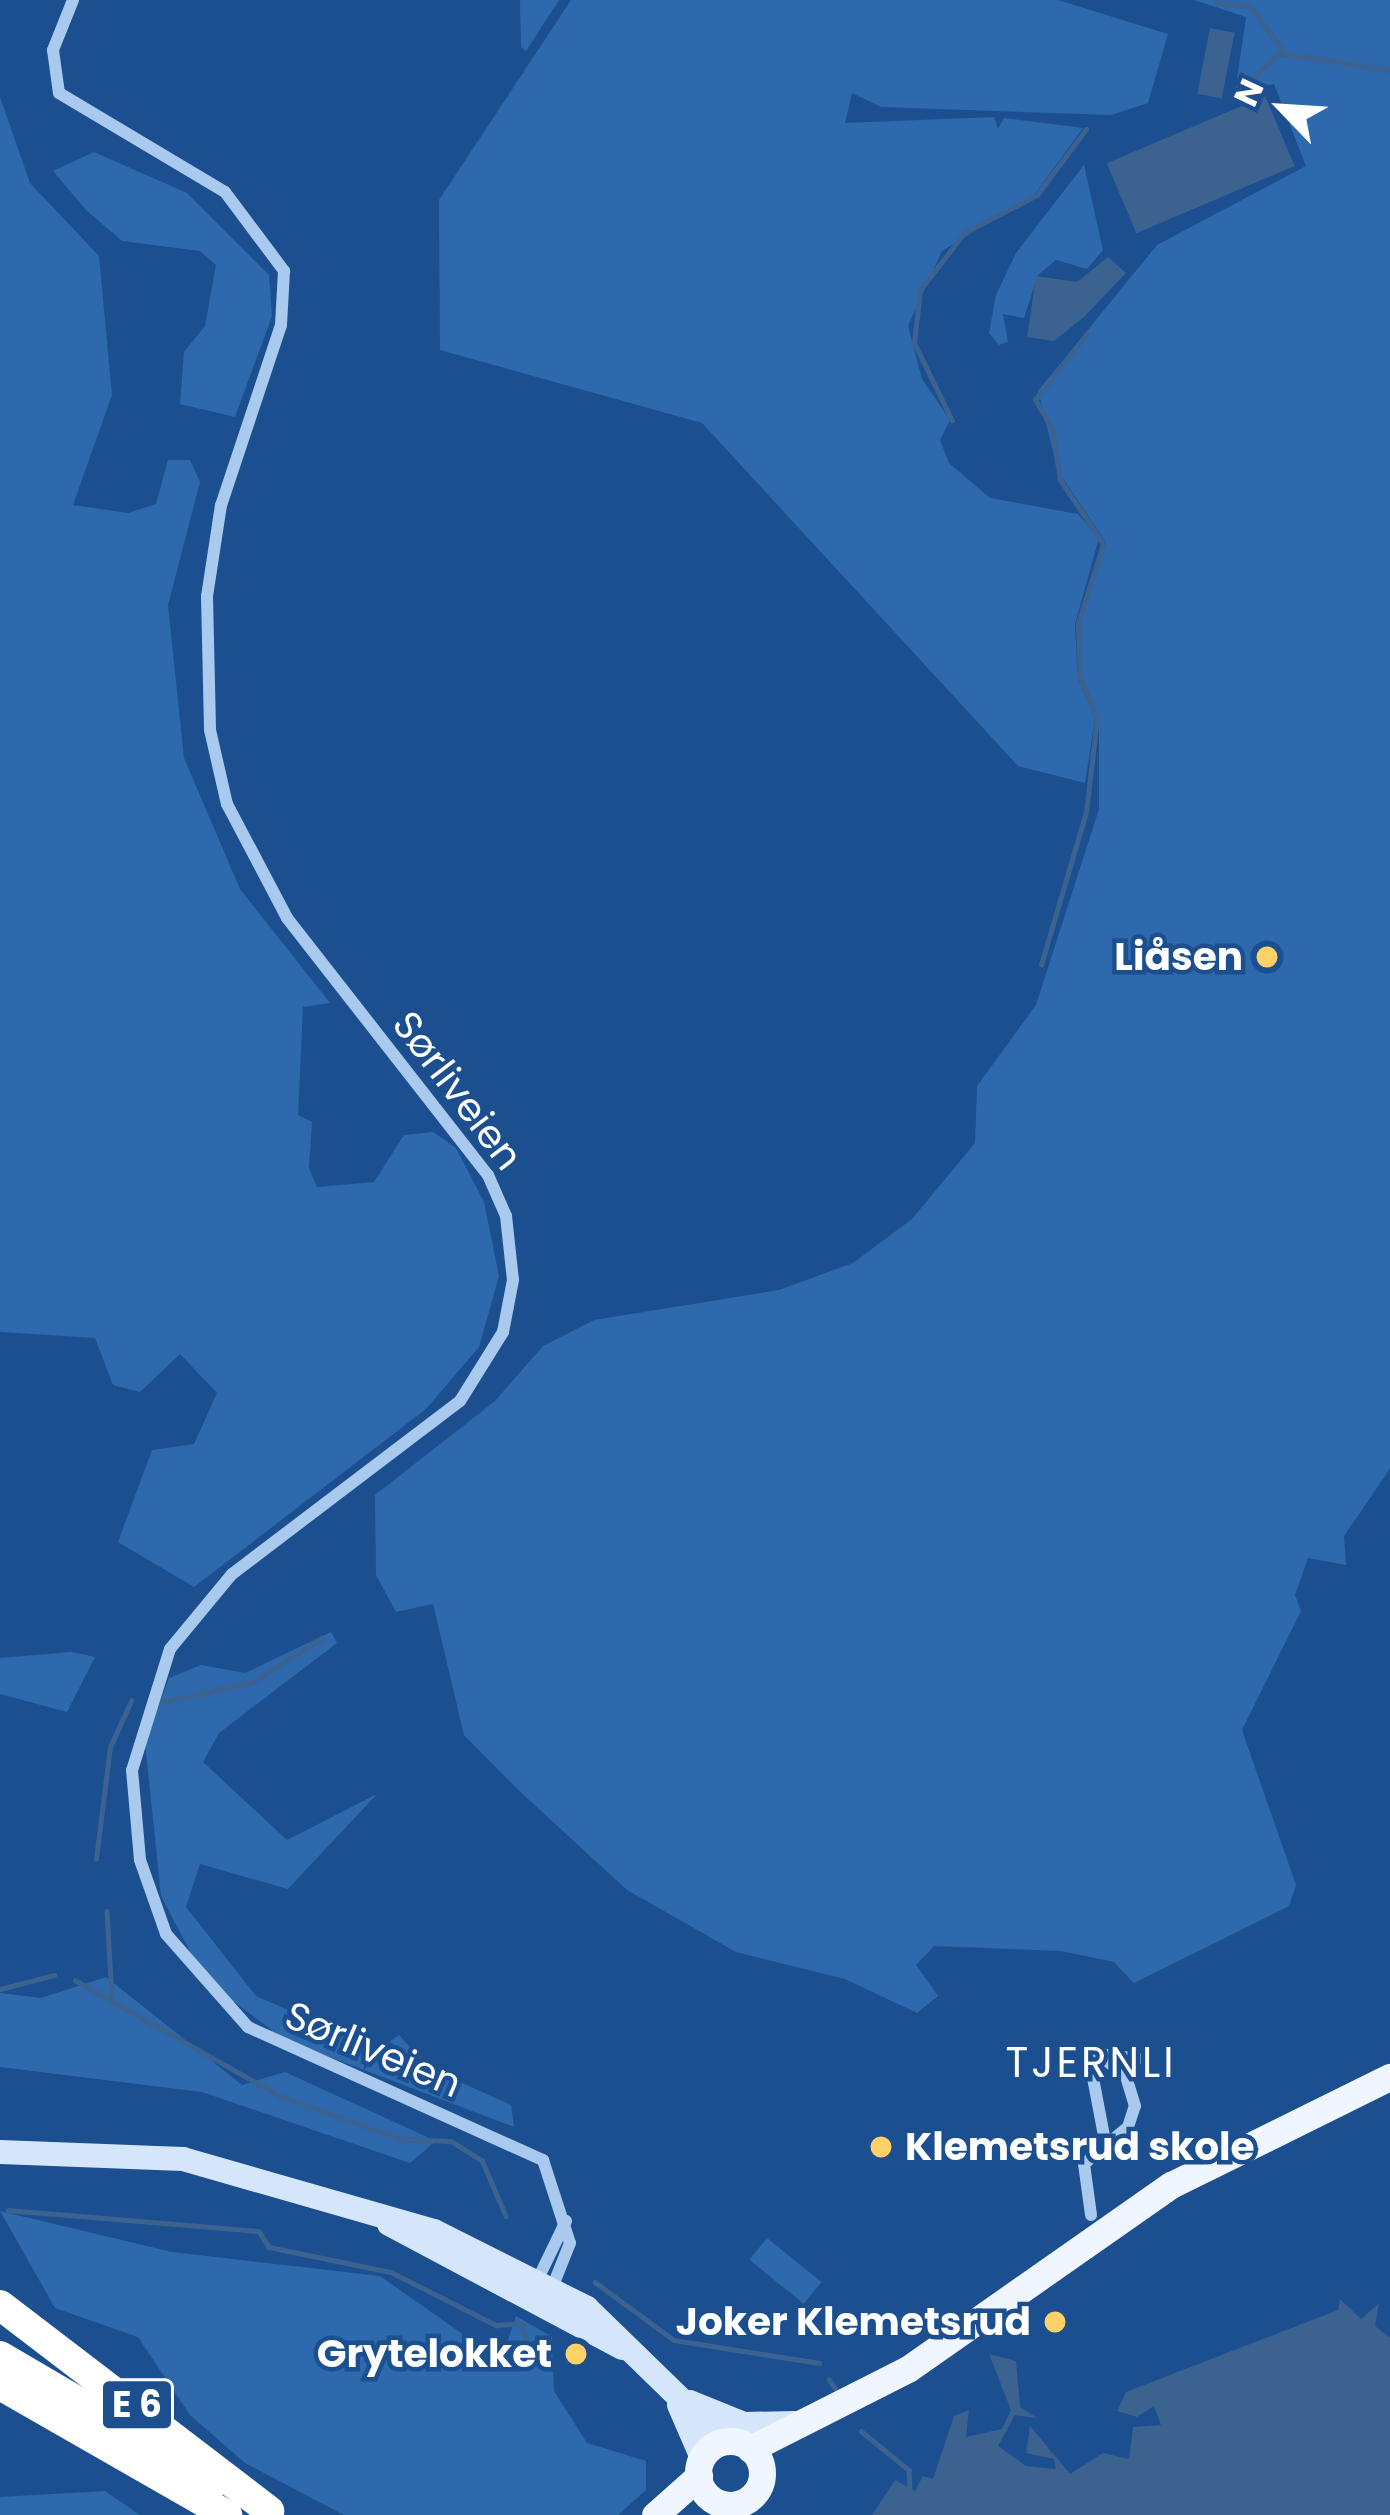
<!DOCTYPE html>
<html>
<head>
<meta charset="utf-8">
<style>
	body { margin:0 }
	#map { position:relative; width:1390px; height:2515px; overflow:hidden; background:#1b4f8f; font-family:Poppins,sans-serif }
	div>[style] { position:absolute }
	[style*='--x'] { left:calc(var(--x)*1px); top:calc(var(--y)*1px); width:calc(var(--w)*1px); rotate:calc(var(--a)*1deg) }
	.green>* { inset:0; background:#2e69ad; transform-origin:0 0 }
	.water>* { inset:0; background:#3c6290; transform-origin:0 0 }
	.stream>* { height:4.5px; margin:-2.25px; padding:0 2.25px; transform-origin:2.25px; border-radius:2.25px; background:#3c6290 }
	.minor>* { height:12px; margin:-6px; padding:0 6px; transform-origin:6px; border-radius:6px; background:#a9c9ee }
	.secondary>* { height:24px; margin:-12px; padding:0 12px; transform-origin:12px; border-radius:12px; background:#d6e6fa }
	.primary>* { height:27px; margin:-13.5px; padding:0 13.5px; transform-origin:13.5px; border-radius:13.5px; background:#f0f6ff }
	.primary>.ring { margin:-13.5px; padding:0; box-sizing:content-box; background:none; border:27px solid #f0f6ff; border-radius:50% }
	.motorway>* { height:30px; margin:-15px; padding:0 15px; transform-origin:15px; border-radius:15px; background:#fff }
	.dots>* { width:33px; height:33px; translate:-50% -50%; box-sizing:border-box; border:6px solid #1b4f8f; border-radius:50% }
	span { translate:-50% -50%; white-space:nowrap; text-align:center; line-height:1.15; -webkit-text-stroke:9px #1b4f8f; paint-order:stroke }
	.shield-label span { padding:3px 9px; background:#1b4f8f; border:3px solid; border-radius:9px; -webkit-text-stroke-width:0 }
	.shield-label { font-size:36px; color:#fff; font-weight:700 }
	.poi-label { font-size:39px; color:#fff; font-weight:700 }
	.right { translate:-100% -50%; text-align:right }
	.left { translate:0 -50%; text-align:left }
	.street-label { font-size:39px; color:#fff }
	.neighbourhood-label { font-size:42px; color:#fff; letter-spacing:3px }
	.north { position:absolute; left:1222px; top:48px; width:120px; height:120px; -webkit-text-stroke:9px #1b4f8f; paint-order:stroke; rotate:295deg; font-size:33px; font-weight:700; line-height:48px; text-align:center; color:#fff }
	.north::after { content:''; display:block; margin:auto; width:42px; height:54px; background:#fff; clip-path:polygon(50% 0,100% 100%,50% 72%,0 100%) }
</style>
</head>
<body>
<div id="map">
	<div class="green">
		<i style="clip-path:polygon(520px 0,559px 0,526px 51px,521px 47px)"></i>
		<i style="clip-path:polygon(571px 0,1058px 0,1168px 34px,1148px 103px,1111px 115px,881px 107px,852px 93px,845px 123px,994px 117px,998px 129px,1004px 118px,1083px 128px,1035px 194px,942px 251px,908px 326px,922px 379px,950px 420px,940px 440px,949px 463px,990px 498px,1078px 514px,1099px 538px,1075px 624px,1078px 678px,1095px 719px,1085px 783px,1018px 766px,702px 423px,440px 350px,439px 200px)"></i>
		<i style="clip-path:polygon(1194px 0,1390px 0,1390px 1469px,1344px 1536px,1346px 1565px,1308px 1558px,1295px 1595px,1301px 1611px,1242px 1730px,1296px 1885px,1289px 1906px,1134px 1983px,1114px 1962px,1061px 1951px,934px 1946px,916px 1965px,938px 1996px,917px 2013px,845px 1979px,736px 1952px,627px 1890px,515px 1787px,464px 1735px,433px 1604px,396px 1612px,376px 1575px,375px 1495px,495px 1401px,543px 1346px,594px 1320px,779px 1290px,853px 1263px,912px 1219px,975px 1143px,977px 1086px,1036px 1005px,1099px 809px,1099px 718px,1082px 677px,1080px 624px,1105px 541px,1058px 471px,1038px 391px,1157px 245px,1306px 166px,1274px 84px,1235px 93px,1246px 17px)"></i>
		<i style="clip-path:polygon(0 97px,30px 183px,99px 256px,112px 395px,73px 505px,128px 513px,156px 504px,168px 460px,190px 460px,200px 482px,168px 605px,184px 758px,240px 889px,330px 1003px,303px 1007px,298px 1115px,312px 1122px,309px 1168px,317px 1187px,374px 1182px,404px 1135px,433px 1132px,456px 1148px,484px 1202px,499px 1276px,479px 1347px,426px 1409px,194px 1587px,118px 1542px,152px 1450px,194px 1444px,217px 1393px,180px 1354px,140px 1392px,113px 1385px,95px 1338px,0 1332px)"></i>
		<i style="clip-path:polygon(94px 152px,187px 193px,269px 275px,272px 316px,235px 417px,180px 404px,184px 352px,205px 326px,216px 265px,200px 251px,122px 241px,86px 210px,53px 171px)"></i>
		<i style="clip-path:polygon(1084px 165px,1103px 250px,1087px 269px,1056px 260px,1038px 275px,1024px 318px,1003px 314px,1008px 342px,999px 345px,989px 333px,996px 295px,1016px 253px)"></i>
		<i style="clip-path:polygon(331px 1632px,337px 1643px,219px 1733px,203px 1762px,287px 1840px,377px 1794px,288px 1889px,200px 1864px,186px 1907px,256px 1996px,379px 2049px,399px 2035px,429px 2068px,511px 2105px,514px 2127px,285px 2040px,205px 1980px,161px 1896px,145px 1742px,169px 1678px,201px 1665px,245px 1673px)"></i>
		<i style="clip-path:polygon(71px 1652px,95px 1657px,67px 1712px,0 1694px,0 1658px)"></i>
		<i style="clip-path:polygon(106px 1977px,242px 2085px,285px 2072px,436px 2141px,410px 2163px,202px 2092px,0 2067px,0 1993px,41px 1998px)"></i>
		<i style="clip-path:polygon(0 2211px,172px 2252px,380px 2276px,501px 2361px,516px 2316px,552px 2337px,554px 2391px,587px 2443px,646px 2461px,646px 2490px,618px 2515px,344px 2515px,245px 2463px,190px 2415px,138px 2337px,55px 2308px)"></i>
		<i style="left:767px;top:2238px;width:70px;height:28px;rotate:39deg"></i>
		<i style="clip-path:polygon(105px 2491px,140px 2515px,0 2515px,0 2497px)"></i>
	</div>
	<div class="water">
		<i style="left:1210px;top:28px;width:25px;height:67px;rotate:11deg"></i>
		<i style="left:1265px;top:96px;width:76px;height:172px;rotate:67deg"></i>
		<i style="clip-path:polygon(1108px 257px,1126px 273px,1084px 317px,1054px 341px,1027px 337px,1036px 276px,1077px 282px)"></i>
		<i style="clip-path:polygon(1340px 2299px,1361px 2319px,1379px 2303px,1375px 2326px,1390px 2338px,1390px 2515px,872px 2515px,895px 2480px,915px 2491px,923px 2476px,933px 2479px,954px 2416px,969px 2410px,966px 2437px,1002px 2429px,1011px 2410px,989px 2354px,1016px 2361px,1020px 2407px,1037px 2418px,1015px 2415px,998px 2446px,1026px 2466px,1056px 2469px,1054px 2459px,1026px 2453px,1030px 2426px,1070px 2474px,1103px 2453px,1129px 2459px,1133px 2427px,1161px 2425px,1154px 2406px,1137px 2417px,1117px 2411px,1126px 2392px,1338px 2310px)"></i>
	</div>
	<div class="stream">
		<i style="--x:1215;--y:2;--w:36;--a:8"></i>
		<i style="--x:1251;--y:7;--w:57;--a:53.5"></i>
		<i style="--x:1247;--y:83;--w:45;--a:-42.3"></i>
		<i style="--x:1280;--y:53;--w:111;--a:8.8"></i>
		<i style="--x:952;--y:421;--w:87;--a:-116"></i>
		<i style="--x:914;--y:343;--w:53;--a:-83.5"></i>
		<i style="--x:920;--y:290;--w:72;--a:-52.3"></i>
		<i style="--x:964;--y:233;--w:82;--a:-27.5"></i>
		<i style="--x:1037;--y:195;--w:82;--a:-53.4"></i>
		<i style="--x:1041;--y:965;--w:159;--a:-73.6"></i>
		<i style="--x:1086;--y:812;--w:94;--a:-83.3"></i>
		<i style="--x:1097;--y:719;--w:45;--a:-112"></i>
		<i style="--x:1080;--y:677;--w:54;--a:-92.1"></i>
		<i style="--x:1078;--y:623;--w:83;--a:-72.4"></i>
		<i style="--x:1103;--y:544;--w:77;--a:-123.9"></i>
		<i style="--x:1060;--y:480;--w:52;--a:-98.9"></i>
		<i style="--x:1052;--y:429;--w:34;--a:-120"></i>
		<i style="--x:1035;--y:400;--w:84;--a:-51.8"></i>
		<i style="--x:162;--y:1702;--w:91;--a:-12.1"></i>
		<i style="--x:251;--y:1683;--w:84;--a:-32.4"></i>
		<i style="--x:96;--y:1859;--w:113;--a:-82.9"></i>
		<i style="--x:110;--y:1747;--w:51;--a:-65.5"></i>
		<i style="--x:107;--y:1911;--w:88;--a:86.7"></i>
		<i style="--x:75;--y:1980;--w:236;--a:29.5"></i>
		<i style="--x:280;--y:2096;--w:128;--a:19.6"></i>
		<i style="--x:401;--y:2139;--w:50;--a:2.3"></i>
		<i style="--x:451;--y:2141;--w:36;--a:32"></i>
		<i style="--x:482;--y:2160;--w:61;--a:66.8"></i>
		<i style="--x:0;--y:1989;--w:56;--a:-14.5"></i>
		<i style="--x:8;--y:2210;--w:252;--a:4.8"></i>
		<i style="--x:259;--y:2231;--w:19;--a:58"></i>
		<i style="--x:269;--y:2247;--w:125;--a:11.6"></i>
		<i style="--x:391;--y:2272;--w:118;--a:26.8"></i>
		<i style="--x:496;--y:2325;--w:26;--a:-4"></i>
		<i style="--x:522;--y:2323;--w:30;--a:75"></i>
		<i style="--x:595;--y:2282;--w:98;--a:36.3"></i>
		<i style="--x:674;--y:2340;--w:147;--a:9"></i>
		<i style="--x:829;--y:2379;--w:11;--a:56"></i>
		<i style="--x:861;--y:2431;--w:62;--a:39.1"></i>
		<i style="--x:909;--y:2470;--w:19;--a:87"></i>
	</div>
	<div class="minor">
		<i style="--x:73;--y:0;--w:54;--a:111.8"></i>
		<i style="--x:53;--y:50;--w:43;--a:82.1"></i>
		<i style="--x:59;--y:93;--w:193;--a:30.8"></i>
		<i style="--x:225;--y:192;--w:99;--a:53.2"></i>
		<i style="--x:284;--y:271;--w:54;--a:93.2"></i>
		<i style="--x:281;--y:325;--w:190;--a:108.4"></i>
		<i style="--x:221;--y:505;--w:92;--a:98.7"></i>
		<i style="--x:207;--y:596;--w:134;--a:88.7"></i>
		<i style="--x:210;--y:730;--w:76;--a:77.1"></i>
		<i style="--x:227;--y:804;--w:129;--a:62.2"></i>
		<i style="--x:287;--y:918;--w:326;--a:52"></i>
		<i style="--x:488;--y:1175;--w:45;--a:66.3"></i>
		<i style="--x:506;--y:1216;--w:64;--a:83.8"></i>
		<i style="--x:513;--y:1280;--w:53;--a:100.9"></i>
		<i style="--x:503;--y:1332;--w:81;--a:121.9"></i>
		<i style="--x:460;--y:1401;--w:286;--a:142.8"></i>
		<i style="--x:232;--y:1574;--w:97;--a:129.6"></i>
		<i style="--x:170;--y:1649;--w:127;--a:107.4"></i>
		<i style="--x:132;--y:1770;--w:90;--a:84.9"></i>
		<i style="--x:140;--y:1860;--w:78;--a:70.6"></i>
		<i style="--x:166;--y:1934;--w:124;--a:48.6"></i>
		<i style="--x:248;--y:2027;--w:324;--a:24.3"></i>
		<i style="--x:543;--y:2160;--w:87;--a:72"></i>
		<i style="--x:570;--y:2243;--w:54;--a:111.8"></i>
		<i style="--x:1093;--y:2078;--w:69;--a:79.2"></i>
		<i style="--x:1091;--y:2215;--w:51;--a:-97.8"></i>
		<i style="--x:1084;--y:2164;--w:57;--a:-40.1"></i>
		<i style="--x:1128;--y:2127;--w:22;--a:-72"></i>
		<i style="--x:1135;--y:2106;--w:30;--a:-107"></i>
		<i style="--x:1126;--y:2077;--w:35;--a:-140"></i>
		<i style="--x:1099;--y:2054;--w:39;--a:7"></i>
		<i style="--x:536;--y:2283;--w:69;--a:-64.2"></i>
	</div>
	<div class="secondary">
		<i style="--x:0;--y:2152;--w:183;--a:2.2"></i>
		<i style="--x:183;--y:2159;--w:261;--a:16"></i>
		<i style="--x:434;--y:2231;--w:171;--a:26.7"></i>
		<i style="--x:587;--y:2308;--w:191;--a:44.2"></i>
		<i style="--x:389;--y:2224;--w:264;--a:28"></i>
		<i style="--x:690;--y:2402;--w:58;--a:22.2"></i>
		<i style="--x:744;--y:2424;--w:50;--a:-1.1"></i>
		<i style="--x:679;--y:2405;--w:58;--a:66.5"></i>
	</div>
	<div class="primary">
		<i class="ring" style="left:698px;top:2441px;width:37px;height:37px"></i>
		<i style="--x:750;--y:2449;--w:177;--a:-26.9"></i>
		<i style="--x:908;--y:2369;--w:321;--a:-35"></i>
		<i style="--x:1171;--y:2185;--w:244;--a:-26.3"></i>
		<i style="--x:655;--y:2515;--w:59;--a:-41.6"></i>
	</div>
	<div class="motorway">
		<i style="--x:0;--y:2305;--w:339;--a:37.4"></i>
		<i style="--x:0;--y:2356;--w:249;--a:30.4"></i>
		<i style="--x:0;--y:2385;--w:262;--a:29.8"></i>
	</div>
	<div class="dots">
		<i style="left:1267px;top:957px;background:#ffd166"></i>
		<i style="left:881px;top:2147px;background:#ffd166"></i>
		<i style="left:1055px;top:2322px;background:#ffd166"></i>
		<i style="left:576px;top:2354px;background:#ffd166"></i>
	</div>
	<div class="shield-label">
		<span style="left:137px;top:2405px">E 6</span>
	</div>
	<div class="poi-label">
		<span class="right" style="left:1243px;top:957px">Liåsen</span>
		<span class="left" style="left:905px;top:2147px">Klemetsrud skole</span>
		<span class="right" style="left:1031px;top:2322px">Joker Klemetsrud</span>
		<span class="right" style="left:552px;top:2354px">Grytelokket</span>
	</div>
	<div class="street-label">
		<span style="left:457px;top:1091px;rotate:53deg">Sørliveien</span>
		<span style="left:373px;top:2050px;rotate:23deg">Sørliveien</span>
	</div>
	<div class="neighbourhood-label">
		<span style="left:1091px;top:2063px">TJERNLI</span>
	</div>
	<div class="north">N</div>
</div>
</body>
</html>
